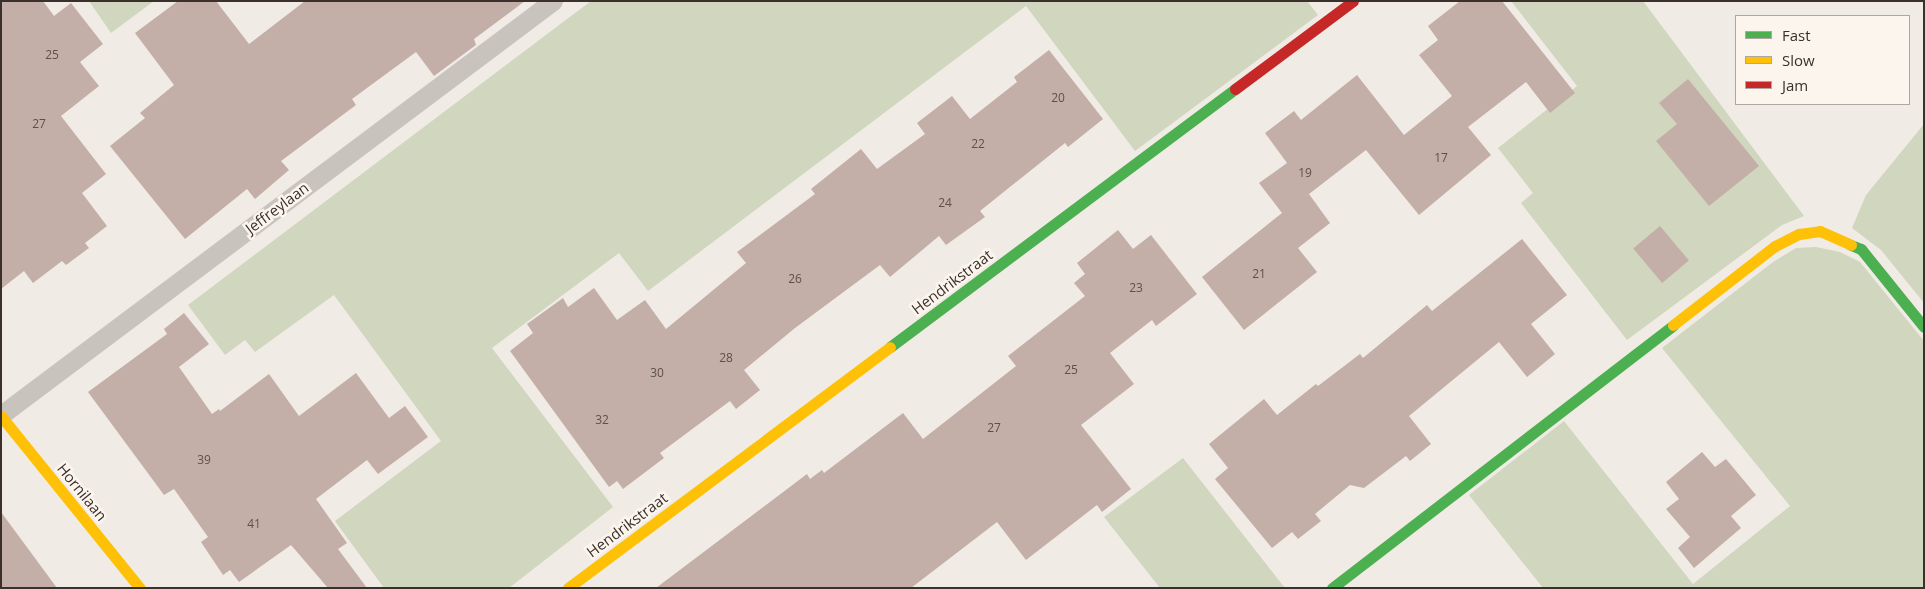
<!DOCTYPE html>
<html>
<head>
<meta charset="utf-8">
<style>
	body { margin:0 }
	#map { position:relative; width:1925px; height:589px; overflow:hidden; background:#f0ebe5; font-family:"Open Sans",sans-serif }
	div>[style] { position:absolute }
	[style*='--x'] { left:calc(var(--x)*1px); top:calc(var(--y)*1px); width:calc(var(--w)*1px); rotate:calc(var(--a)*1deg) }
	.green>* { inset:0; background:#d1d6bf }
	.building>* { inset:0; background:#c3afa7; transform-origin:0 0 }
	.lane>* { height:19px; margin:-9.5px; padding:0 9.5px; transform-origin:9.5px; border-radius:9.5px; background:#c9c3be }
	.fast>* { height:11px; margin:-5.5px; padding:0 5.5px; transform-origin:5.5px; border-radius:5.5px; background:#4caf50 }
	.slow>* { height:11px; margin:-5.5px; padding:0 5.5px; transform-origin:5.5px; border-radius:5.5px; background:#ffc107 }
	.jam>* { height:11px; margin:-5.5px; padding:0 5.5px; transform-origin:5.5px; border-radius:5.5px; background:#c62828 }
	span { translate:-50% -50%; white-space:nowrap; text-align:center; line-height:1.15; -webkit-text-stroke:5px #fbf5ee; paint-order:stroke }
	.number-label { font-size:12px; color:#5d504a }
	.number-label span { -webkit-text-stroke-width:0 }
	.street-label { font-size:15px; color:#3b302b }
	.frame { position:absolute; inset:0; border:2px solid #3b302b; pointer-events:none }
	.legend { position:absolute; left:1735px; top:15px; width:175px; height:90px; box-sizing:border-box; background:#fbf5ee; border:1px solid #aea6a0; margin:0; padding:6px 9px; list-style:none; font-size:15px; color:#3b302b }
	.legend li { display:flex; align-items:center; gap:10px; height:25px }
	.legend b { width:25px; border:1px solid #aea6a0 }
</style>
</head>
<body>
<div id="map">
	<div class="green">
		<i style="clip-path:polygon(89px 1px,154px 1px,111px 33px)"></i>
		<i style="clip-path:polygon(591px 1px,1307px 1px,1318px 15px,1135px 151px,1026px 6px,648px 291px,619px 253px,492px 348px,613px 507px,509px 588px,384px 588px,335px 521px,441px 441px,334px 295px,255px 352px,245px 340px,225px 355px,188px 305px)"></i>
		<i style="clip-path:polygon(1511px 1px,1643px 1px,1804px 216px,1782px 225px,1627px 340px,1521px 203px,1533px 193px,1498px 148px,1577px 86px)"></i>
		<i style="clip-path:polygon(1924px 124px,1924px 303px,1881px 250px,1852px 228px,1866px 195px)"></i>
		<i style="clip-path:polygon(1816px 247px,1840px 252px,1860px 262px,1924px 341px,1924px 588px,1543px 588px,1469px 495px,1564px 421px,1693px 584px,1790px 506px,1662px 348px,1773px 262px,1796px 248px)"></i>
		<i style="clip-path:polygon(1183px 458px,1285px 588px,1160px 588px,1104px 517px)"></i>
	</div>
	<div class="building">
		<i style="clip-path:polygon(1px 1px,43px 1px,54px 16px,71px 3px,103px 44px,80px 62px,99px 86px,61px 116px,106px 174px,82px 193px,107px 226px,85px 243px,89px 248px,66px 265px,62px 261px,33px 283px,24px 271px,1px 289px)"></i>
		<i style="clip-path:polygon(178px 1px,216px 1px,249px 44px,305px 1px,525px 1px,474px 39px,476px 45px,434px 76px,416px 52px,352px 99px,356px 105px,281px 161px,289px 170px,255px 199px,247px 189px,185px 239px,110px 146px,145px 118px,140px 113px,174px 85px,135px 33px)"></i>
		<i style="clip-path:polygon(1460px 1px,1502px 1px,1575px 93px,1550px 113px,1526px 82px,1468px 127px,1491px 155px,1419px 215px,1366px 150px,1309px 194px,1330px 223px,1298px 248px,1317px 272px,1244px 330px,1202px 277px,1282px 213px,1259px 183px,1287px 163px,1265px 133px,1294px 111px,1301px 120px,1357px 75px,1404px 135px,1452px 96px,1419px 55px,1438px 40px,1428px 26px)"></i>
		<i style="clip-path:polygon(1049px 50px,1103px 119px,1068px 147px,1065px 143px,980px 211px,985px 217px,946px 245px,939px 236px,890px 277px,880px 265px,795px 328px,744px 370px,760px 390px,736px 409px,730px 401px,660px 453px,664px 458px,623px 489px,617px 481px,609px 487px,510px 351px,533px 333px,527px 324px,563px 298px,568px 307px,594px 288px,617px 320px,645px 300px,666px 329px,746px 263px,737px 252px,815px 194px,811px 189px,861px 149px,877px 169px,925px 134px,917px 123px,952px 96px,970px 119px,1017px 82px,1014px 77px)"></i>
		<i style="clip-path:polygon(1688px 79px,1759px 166px,1709px 206px,1656px 141px,1677px 124px,1659px 103px)"></i>
		<i style="left:1660px;top:226px;width:45px;height:35px;rotate:50deg"></i>
		<i style="clip-path:polygon(1118px 230px,1133px 249px,1151px 235px,1197px 294px,1156px 326px,1152px 320px,1110px 353px,1134px 384px,1081px 425px,1131px 489px,1102px 512px,1097px 505px,1026px 560px,997px 522px,911px 588px,656px 588px,807px 474px,810px 479px,822px 470px,824px 473px,903px 413px,923px 439px,1016px 366px,1008px 356px,1085px 296px,1074px 283px,1085px 274px,1077px 263px)"></i>
		<i style="clip-path:polygon(1522px 239px,1567px 295px,1531px 324px,1555px 354px,1527px 377px,1499px 342px,1409px 416px,1431px 444px,1410px 461px,1406px 456px,1364px 488px,1350px 485px,1315px 514px,1321px 521px,1298px 539px,1292px 532px,1272px 548px,1215px 479px,1228px 468px,1209px 444px,1264px 399px,1277px 415px,1316px 384px,1318px 386px,1360px 354px,1363px 358px,1427px 305px,1432px 311px)"></i>
		<i style="clip-path:polygon(184px 313px,209px 344px,179px 367px,212px 414px,219px 409px,220px 411px,269px 374px,299px 416px,356px 373px,389px 418px,405px 406px,428px 437px,378px 474px,367px 460px,316px 499px,347px 543px,338px 549px,367px 588px,328px 588px,291px 545px,239px 582px,230px 570px,223px 575px,201px 542px,208px 537px,174px 489px,164px 495px,88px 392px,167px 334px,164px 329px)"></i>
		<i style="clip-path:polygon(1702px 452px,1715px 467px,1726px 459px,1756px 495px,1731px 516px,1741px 528px,1694px 568px,1678px 548px,1690px 537px,1666px 509px,1679px 499px,1666px 482px)"></i>
		<i style="clip-path:polygon(1px 512px,57px 588px,1px 588px)"></i>
	</div>
	<div class="lane">
		<i style="--x:1;--y:415;--w:690;--a:-36.87"></i>
	</div>
	<div class="fast">
		<i style="--x:1851;--y:245;--w:11;--a:22"></i>
		<i style="--x:1861;--y:249;--w:100;--a:51.1"></i>
		<i style="--x:890;--y:347;--w:431;--a:-36.8"></i>
		<i style="--x:1332;--y:588;--w:431;--a:-37.6"></i>
	</div>
	<div class="slow">
		<i style="--x:1673;--y:325;--w:129;--a:-37.8"></i>
		<i style="--x:1775;--y:246;--w:27;--a:-27"></i>
		<i style="--x:1799;--y:234;--w:21;--a:-8"></i>
		<i style="--x:1820;--y:231;--w:34;--a:24"></i>
		<i style="--x:1;--y:416;--w:221;--a:51.1"></i>
		<i style="--x:568;--y:588;--w:402;--a:-36.8"></i>
	</div>
	<div class="jam">
		<i style="--x:1235;--y:89;--w:147;--a:-36.7"></i>
	</div>
	<div class="number-label">
		<span style="left:52px;top:55px">25</span>
		<span style="left:1058px;top:98px">20</span>
		<span style="left:39px;top:124px">27</span>
		<span style="left:978px;top:144px">22</span>
		<span style="left:1441px;top:158px">17</span>
		<span style="left:1305px;top:173px">19</span>
		<span style="left:945px;top:203px">24</span>
		<span style="left:1259px;top:274px">21</span>
		<span style="left:795px;top:279px">26</span>
		<span style="left:1136px;top:288px">23</span>
		<span style="left:726px;top:358px">28</span>
		<span style="left:1071px;top:370px">25</span>
		<span style="left:657px;top:373px">30</span>
		<span style="left:602px;top:420px">32</span>
		<span style="left:994px;top:428px">27</span>
		<span style="left:204px;top:460px">39</span>
		<span style="left:254px;top:524px">41</span>
	</div>
	<div class="street-label">
		<span style="left:277px;top:208px;rotate:-37deg">Jeffreylaan</span>
		<span style="left:952px;top:282px;rotate:-37deg">Hendrikstraat</span>
		<span style="left:82px;top:492px;rotate:51deg">Hornilaan</span>
		<span style="left:627px;top:525px;rotate:-37deg">Hendrikstraat</span>
	</div>
	<div class="frame"></div>
	<ul class="legend">
	<li><b style="height:6px;background:#4caf50"></b>Fast</li>
	<li><b style="height:6px;background:#ffc107"></b>Slow</li>
	<li><b style="height:6px;background:#c62828"></b>Jam</li>
	</ul>
</div>
</body>
</html>
